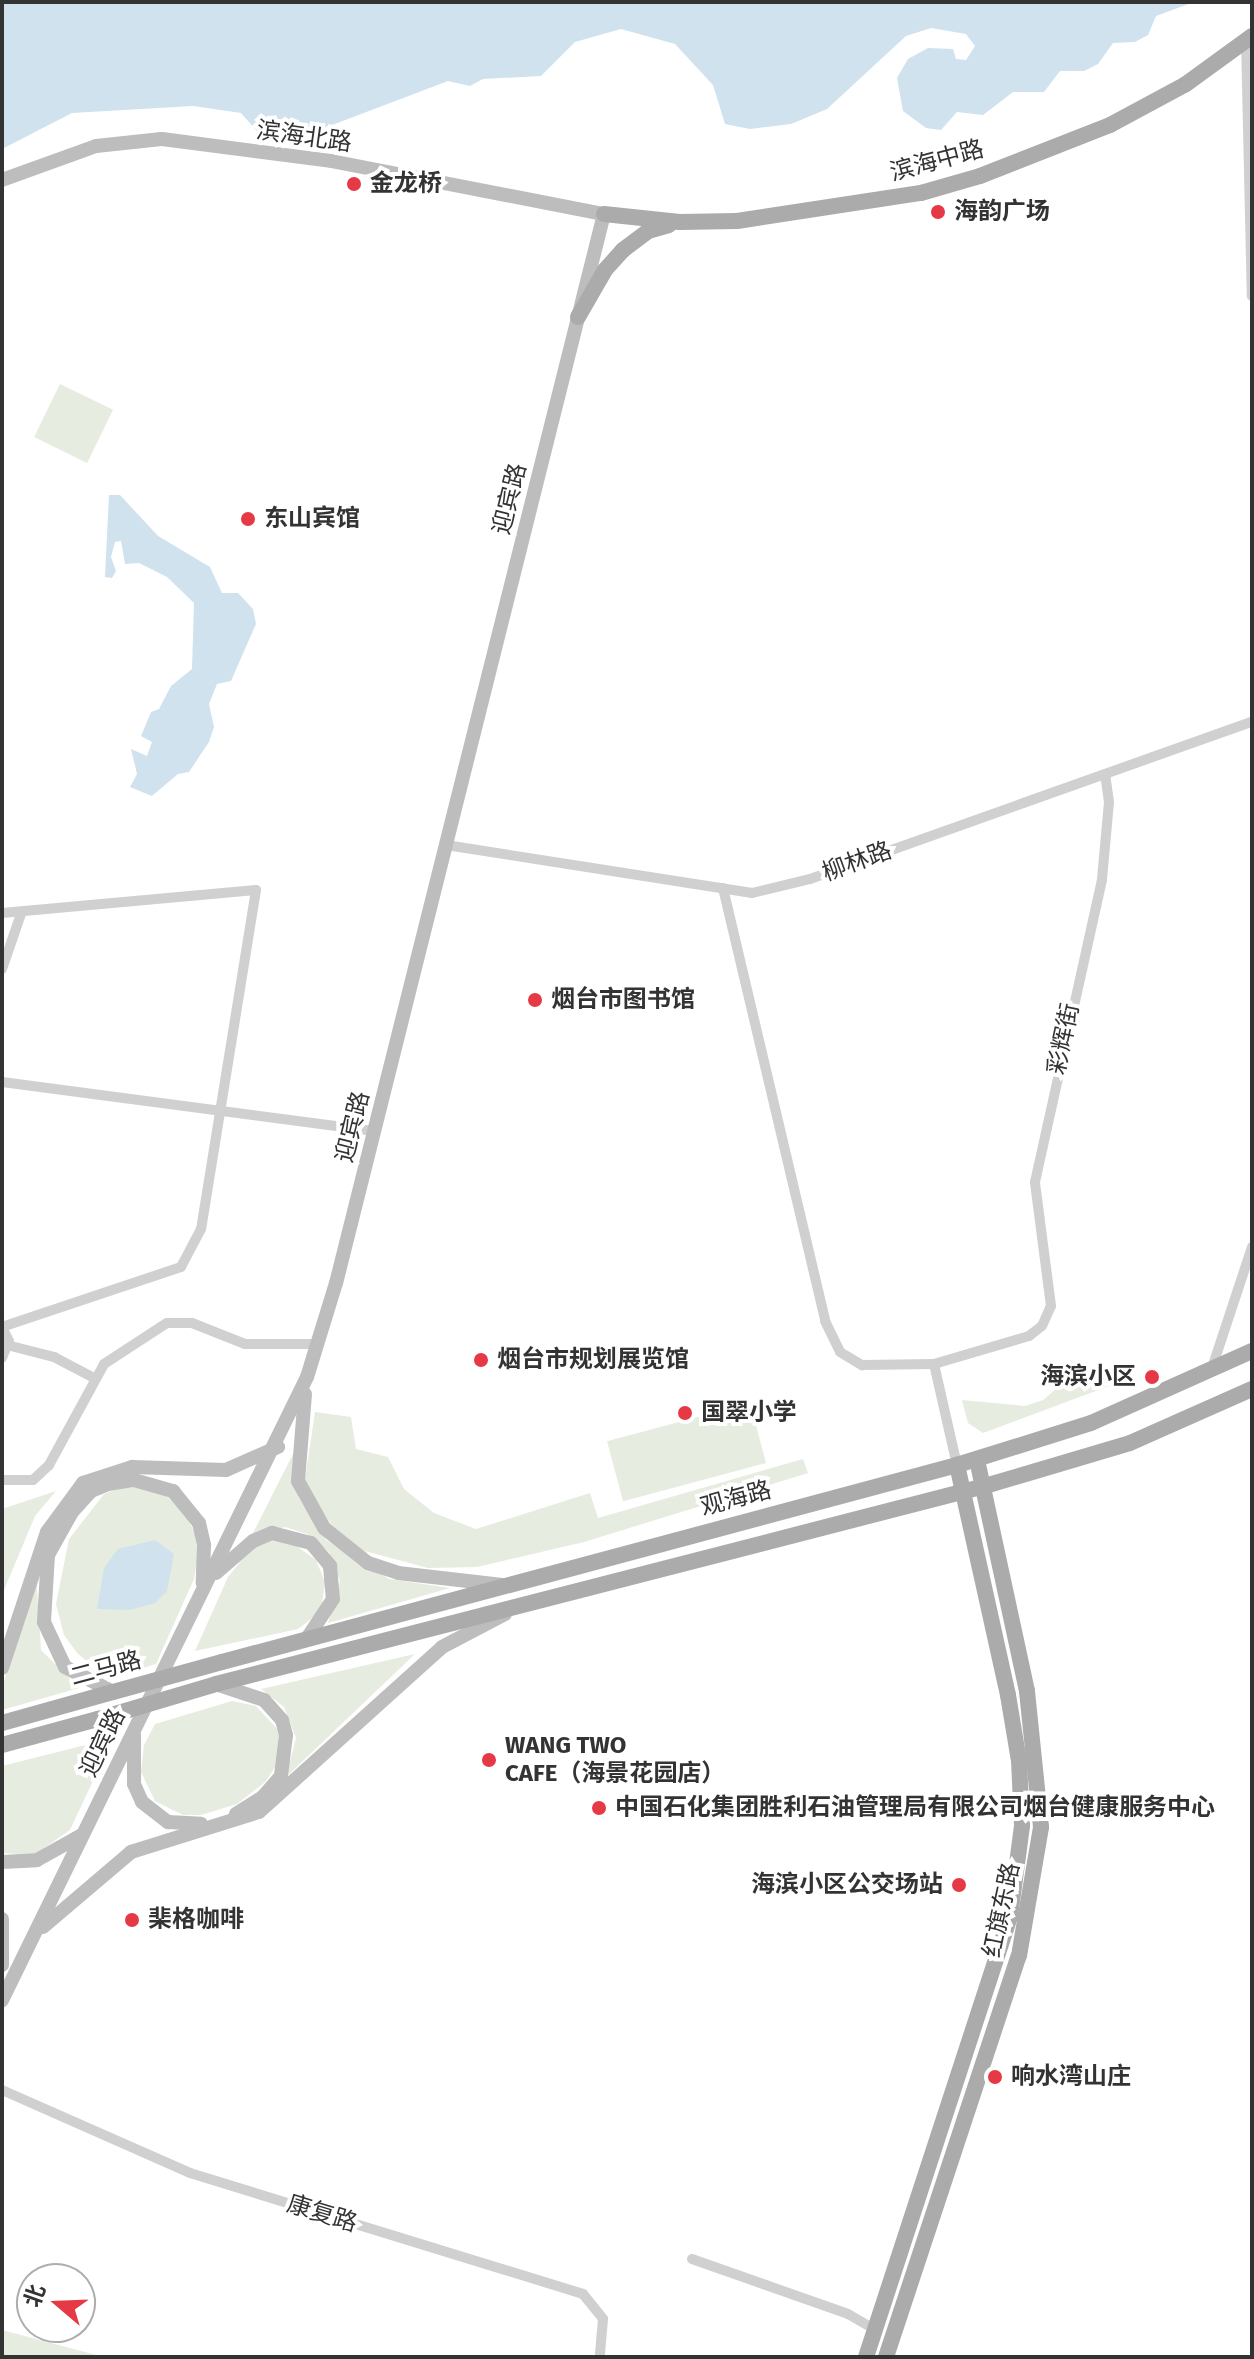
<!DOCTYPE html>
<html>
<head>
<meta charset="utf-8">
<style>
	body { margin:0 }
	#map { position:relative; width:1254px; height:2359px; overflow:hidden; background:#fff; font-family:"Fira Sans","Noto Sans SC",sans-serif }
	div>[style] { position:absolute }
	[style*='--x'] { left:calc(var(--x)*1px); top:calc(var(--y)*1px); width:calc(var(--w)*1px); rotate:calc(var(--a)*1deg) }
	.green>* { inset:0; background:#e6ecdf; transform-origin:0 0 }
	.water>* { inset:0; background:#cfe2ee }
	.street>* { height:10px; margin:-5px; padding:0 5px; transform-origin:5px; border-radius:5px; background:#d0d0d0 }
	.secondary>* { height:14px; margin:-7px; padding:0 7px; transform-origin:7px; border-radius:7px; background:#bdbdbd }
	.primary>* { height:16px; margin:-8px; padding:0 8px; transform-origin:8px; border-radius:8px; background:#ababab }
	.primary-bridge>* { height:16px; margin:-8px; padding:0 8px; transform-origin:8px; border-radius:8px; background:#ababab }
	.dots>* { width:22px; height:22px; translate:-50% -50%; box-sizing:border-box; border:4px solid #fff; border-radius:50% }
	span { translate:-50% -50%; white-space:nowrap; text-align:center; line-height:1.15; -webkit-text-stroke:8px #fff; paint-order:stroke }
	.street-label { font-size:24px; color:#333 }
	.poi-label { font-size:24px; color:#333; font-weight:700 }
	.left { translate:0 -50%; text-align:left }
	.right { translate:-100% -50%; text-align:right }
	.frame { position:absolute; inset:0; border:4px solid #333; pointer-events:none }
	.north { position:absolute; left:16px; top:2263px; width:80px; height:80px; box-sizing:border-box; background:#fff; border:2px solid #adadad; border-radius:50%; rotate:289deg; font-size:22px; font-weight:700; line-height:32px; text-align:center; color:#333 }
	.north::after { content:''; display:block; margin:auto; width:28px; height:36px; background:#e63946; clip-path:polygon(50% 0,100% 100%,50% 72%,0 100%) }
</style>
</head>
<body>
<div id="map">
	<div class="green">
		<i style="left:60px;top:384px;width:59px;height:59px;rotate:26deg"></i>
		<i style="clip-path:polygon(1114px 1370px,1133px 1377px,983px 1433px,968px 1423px,962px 1400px,1025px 1406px,1043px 1400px,1074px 1374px)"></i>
		<i style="left:750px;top:1403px;width:62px;height:148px;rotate:75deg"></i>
		<i style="clip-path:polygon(315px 1412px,351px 1417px,356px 1449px,388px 1457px,404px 1489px,434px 1513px,476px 1529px,590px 1493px,598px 1518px,803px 1459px,808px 1473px,584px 1542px,477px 1567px,428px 1568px,361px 1550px,338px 1533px,314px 1502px,305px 1479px)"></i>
		<i style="clip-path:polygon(293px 1454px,299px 1498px,326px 1540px,389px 1579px,450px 1588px,328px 1623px,340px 1581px,329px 1552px,307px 1534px,285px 1527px,252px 1535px)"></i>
		<i style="clip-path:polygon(125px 1486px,148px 1487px,179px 1503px,195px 1533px,198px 1557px,194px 1579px,156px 1664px,126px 1673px,92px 1665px,78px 1654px,64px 1635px,56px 1604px,69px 1539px,104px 1494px)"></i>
		<i style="clip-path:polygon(56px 1491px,35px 1516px,2px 1595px,2px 1509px)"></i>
		<i style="clip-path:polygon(268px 1540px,291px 1542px,316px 1560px,325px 1582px,321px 1611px,298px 1629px,195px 1651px,228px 1577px,254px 1545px)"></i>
		<i style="clip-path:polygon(36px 1573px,41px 1650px,79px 1688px,2px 1710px,2px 1688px)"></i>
		<i style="clip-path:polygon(415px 1654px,286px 1777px,296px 1738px,284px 1707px,261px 1689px)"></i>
		<i style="clip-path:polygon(232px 1701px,256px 1706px,279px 1731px,278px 1763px,265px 1782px,237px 1804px,201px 1815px,183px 1815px,155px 1801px,141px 1772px,144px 1745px,155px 1724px)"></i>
		<i style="clip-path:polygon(113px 1738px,70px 1830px,34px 1855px,2px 1853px,2px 1766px)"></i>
		<i style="clip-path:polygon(2px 2330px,104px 2357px,2px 2357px)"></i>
	</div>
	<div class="water">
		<i style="clip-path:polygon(2px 2px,1194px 2px,1156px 16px,1148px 35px,1135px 42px,1113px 43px,1098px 64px,1084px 71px,1060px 71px,1044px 92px,1013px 92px,983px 115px,957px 112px,941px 130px,926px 128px,903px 111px,897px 78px,908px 59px,928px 48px,953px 49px,956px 59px,966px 60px,975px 46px,966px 34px,931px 28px,906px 36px,827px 109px,791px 124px,750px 129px,725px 124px,713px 85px,675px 44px,621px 29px,575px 42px,541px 76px,483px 79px,470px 86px,448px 81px,290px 141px,263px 138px,241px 113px,193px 106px,72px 113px,2px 149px)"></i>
		<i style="clip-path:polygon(109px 495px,120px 495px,158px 536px,210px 567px,222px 593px,238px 593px,253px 609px,256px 624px,231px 681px,217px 684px,209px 704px,214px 727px,209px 742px,189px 772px,178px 774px,152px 796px,130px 787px,137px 774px,131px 749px,147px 756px,152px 742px,141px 736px,151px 712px,159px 709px,171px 686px,192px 669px,194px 603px,167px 577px,139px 563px,125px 564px,121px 541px,115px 542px,111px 557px,116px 571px,112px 578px,105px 577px)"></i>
		<i style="clip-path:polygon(155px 1540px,174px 1554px,167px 1591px,155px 1603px,130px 1610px,97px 1609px,104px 1568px,118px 1549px)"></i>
	</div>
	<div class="street">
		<i style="--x:1246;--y:40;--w:256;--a:88.7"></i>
		<i style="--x:446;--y:845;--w:310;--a:8.9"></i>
		<i style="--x:752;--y:893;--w:60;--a:-13.6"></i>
		<i style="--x:810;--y:879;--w:469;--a:-19.6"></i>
		<i style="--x:723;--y:888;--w:445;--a:76.7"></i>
		<i style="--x:825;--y:1321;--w:34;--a:64"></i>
		<i style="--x:840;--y:1352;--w:26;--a:31"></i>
		<i style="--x:862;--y:1365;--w:72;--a:-0.8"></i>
		<i style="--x:934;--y:1364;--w:104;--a:77.2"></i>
		<i style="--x:2;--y:913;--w:255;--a:-5.2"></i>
		<i style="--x:256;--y:890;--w:343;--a:99.2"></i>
		<i style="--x:201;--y:1229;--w:43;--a:117.8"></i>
		<i style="--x:181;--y:1267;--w:189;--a:161.5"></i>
		<i style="--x:2;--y:969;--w:61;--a:-71"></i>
		<i style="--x:2;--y:1082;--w:375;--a:7.5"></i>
		<i style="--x:7;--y:1345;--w:49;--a:14.3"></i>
		<i style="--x:54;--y:1357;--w:45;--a:27.7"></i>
		<i style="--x:2;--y:1358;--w:18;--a:-68"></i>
		<i style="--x:9;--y:1341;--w:16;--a:-117"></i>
		<i style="--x:934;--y:1364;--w:99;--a:-16.4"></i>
		<i style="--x:1029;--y:1336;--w:16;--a:-38"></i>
		<i style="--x:1042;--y:1326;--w:22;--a:-66"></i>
		<i style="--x:1051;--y:1306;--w:125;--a:-97.4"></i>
		<i style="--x:1035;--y:1182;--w:310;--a:-77.5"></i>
		<i style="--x:1102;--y:879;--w:77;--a:-84.8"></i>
		<i style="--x:1109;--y:802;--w:28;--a:-98"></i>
		<i style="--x:1211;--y:1371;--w:131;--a:-71.7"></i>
		<i style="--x:2;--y:1480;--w:31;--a:0"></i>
		<i style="--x:33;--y:1480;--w:22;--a:-43"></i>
		<i style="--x:49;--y:1465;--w:115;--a:-61.4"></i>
		<i style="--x:104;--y:1364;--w:75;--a:-33.1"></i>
		<i style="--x:167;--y:1323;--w:25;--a:0"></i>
		<i style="--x:192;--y:1323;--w:57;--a:21.6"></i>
		<i style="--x:245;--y:1344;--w:72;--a:0"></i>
		<i style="--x:2;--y:2090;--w:206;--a:23.8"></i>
		<i style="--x:190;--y:2173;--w:411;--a:17.1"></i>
		<i style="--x:583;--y:2294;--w:32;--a:51"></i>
		<i style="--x:603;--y:2319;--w:38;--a:95"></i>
		<i style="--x:692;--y:2259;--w:165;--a:19.4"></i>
		<i style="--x:848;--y:2314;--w:34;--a:30"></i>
	</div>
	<div class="secondary">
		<i style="--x:2;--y:180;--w:100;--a:-19.9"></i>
		<i style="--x:96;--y:146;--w:66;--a:-6.1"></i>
		<i style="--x:162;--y:139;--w:170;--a:7.4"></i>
		<i style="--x:331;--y:161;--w:278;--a:11"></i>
		<i style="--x:604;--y:214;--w:1102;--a:104.07"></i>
		<i style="--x:336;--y:1283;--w:98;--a:107.1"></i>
		<i style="--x:307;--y:1377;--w:694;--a:116.08"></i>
		<i style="--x:305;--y:1394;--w:87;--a:94.6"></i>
		<i style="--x:298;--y:1481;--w:54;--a:61"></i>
		<i style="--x:324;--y:1528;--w:56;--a:38.5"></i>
		<i style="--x:368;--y:1563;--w:32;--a:18"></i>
		<i style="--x:398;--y:1573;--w:105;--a:6.6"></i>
		<i style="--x:216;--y:1573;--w:49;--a:-40.9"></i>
		<i style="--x:253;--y:1541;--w:21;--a:-23"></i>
		<i style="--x:272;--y:1533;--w:40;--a:14.4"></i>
		<i style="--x:311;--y:1543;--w:30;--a:50"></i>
		<i style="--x:330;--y:1566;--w:33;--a:85"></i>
		<i style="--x:333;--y:1599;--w:49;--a:123.4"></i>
		<i style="--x:2;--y:1668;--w:143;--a:-71.7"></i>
		<i style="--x:47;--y:1532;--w:61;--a:-53.7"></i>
		<i style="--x:83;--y:1483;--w:52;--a:-18.1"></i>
		<i style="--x:132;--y:1467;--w:94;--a:1.8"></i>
		<i style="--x:226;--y:1470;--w:57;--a:-23.9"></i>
		<i style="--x:216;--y:1684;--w:51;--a:18.4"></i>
		<i style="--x:264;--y:1700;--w:27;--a:48"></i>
		<i style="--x:282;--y:1720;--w:16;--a:75"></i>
		<i style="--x:286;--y:1735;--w:41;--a:97"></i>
		<i style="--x:281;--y:1776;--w:28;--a:131"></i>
		<i style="--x:263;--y:1797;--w:32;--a:148"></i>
		<i style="--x:113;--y:1692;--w:54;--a:-152.5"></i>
		<i style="--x:65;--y:1667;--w:50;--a:-115"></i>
		<i style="--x:44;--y:1622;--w:67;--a:-86.6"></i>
		<i style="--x:48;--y:1555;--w:49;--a:-60.8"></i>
		<i style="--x:72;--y:1512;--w:28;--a:-48"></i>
		<i style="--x:91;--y:1491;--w:18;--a:-22"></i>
		<i style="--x:108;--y:1484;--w:26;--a:-9"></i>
		<i style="--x:134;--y:1480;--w:41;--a:15.8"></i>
		<i style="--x:173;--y:1491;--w:41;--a:50.9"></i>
		<i style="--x:199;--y:1523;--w:23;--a:77"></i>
		<i style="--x:204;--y:1545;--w:38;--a:92"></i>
		<i style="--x:134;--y:1735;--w:49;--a:90"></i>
		<i style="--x:134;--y:1784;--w:20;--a:66"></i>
		<i style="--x:142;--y:1802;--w:33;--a:38"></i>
		<i style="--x:168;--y:1822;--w:33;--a:3"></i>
		<i style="--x:2;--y:1862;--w:35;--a:-3"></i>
		<i style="--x:37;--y:1860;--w:51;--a:-29.1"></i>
		<i style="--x:2;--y:1919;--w:46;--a:90"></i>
		<i style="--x:43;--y:1927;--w:116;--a:-40.4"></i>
		<i style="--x:131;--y:1852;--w:134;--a:-17.4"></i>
		<i style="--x:259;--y:1812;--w:246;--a:-42"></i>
		<i style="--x:442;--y:1647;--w:71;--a:-27.6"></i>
	</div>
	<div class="primary">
		<i style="--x:604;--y:214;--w:76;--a:6"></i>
		<i style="--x:680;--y:222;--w:57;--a:-1"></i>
		<i style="--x:737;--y:221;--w:186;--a:-8.7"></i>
		<i style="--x:921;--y:193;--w:61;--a:-16.1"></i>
		<i style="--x:980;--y:176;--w:140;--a:-21.4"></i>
		<i style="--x:1110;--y:125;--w:86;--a:-28.3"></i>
		<i style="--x:1186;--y:84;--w:82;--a:-36"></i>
		<i style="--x:578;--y:317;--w:54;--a:-60.1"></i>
		<i style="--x:605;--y:270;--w:27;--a:-48"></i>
		<i style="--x:623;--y:250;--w:31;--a:-37"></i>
		<i style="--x:648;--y:231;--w:22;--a:-16"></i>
		<i style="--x:222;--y:1662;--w:761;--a:-15"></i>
		<i style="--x:957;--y:1465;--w:140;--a:-17.4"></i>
		<i style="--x:1091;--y:1423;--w:176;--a:-24.1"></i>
		<i style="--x:216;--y:1684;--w:794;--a:-14.44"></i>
		<i style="--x:985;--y:1486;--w:151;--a:-16.5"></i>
		<i style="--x:1130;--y:1443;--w:133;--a:-23.9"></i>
		<i style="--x:2;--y:1723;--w:115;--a:-15.6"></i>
		<i style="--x:2;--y:1745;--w:99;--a:-15.2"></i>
		<i style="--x:866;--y:2357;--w:463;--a:-71.9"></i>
		<i style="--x:1010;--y:1917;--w:92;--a:-82.5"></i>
		<i style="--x:1022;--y:1826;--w:65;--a:-92.6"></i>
		<i style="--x:1019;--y:1761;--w:67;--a:-99.5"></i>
		<i style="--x:1008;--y:1695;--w:236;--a:-102.5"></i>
		<i style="--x:886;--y:2357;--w:422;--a:-71.7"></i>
		<i style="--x:1019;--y:1956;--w:131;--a:-80.3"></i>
		<i style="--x:1041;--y:1827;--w:137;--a:-95.9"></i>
		<i style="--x:1027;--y:1691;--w:237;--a:-102.2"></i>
	</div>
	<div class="primary-bridge">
		<i style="--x:113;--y:1692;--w:113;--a:-15.4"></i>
		<i style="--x:98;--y:1719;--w:123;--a:-16.5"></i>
	</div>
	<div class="dots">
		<i style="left:354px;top:184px;background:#e63946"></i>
		<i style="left:938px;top:212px;background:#e63946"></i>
		<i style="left:248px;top:519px;background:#e63946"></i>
		<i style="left:535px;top:1000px;background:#e63946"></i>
		<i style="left:481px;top:1360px;background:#e63946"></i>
		<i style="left:1152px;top:1377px;background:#e63946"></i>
		<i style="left:685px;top:1413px;background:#e63946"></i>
		<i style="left:489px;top:1760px;background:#e63946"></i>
		<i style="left:599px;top:1808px;background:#e63946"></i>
		<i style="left:959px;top:1885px;background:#e63946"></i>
		<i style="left:132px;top:1920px;background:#e63946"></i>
		<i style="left:995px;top:2077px;background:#e63946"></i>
	</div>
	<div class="street-label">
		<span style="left:304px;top:137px;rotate:8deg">滨海北路</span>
		<span style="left:937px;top:161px;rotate:-15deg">滨海中路</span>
		<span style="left:510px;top:499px;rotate:-76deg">迎宾路</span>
		<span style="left:857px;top:862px;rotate:-20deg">柳林路</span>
		<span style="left:1064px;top:1039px;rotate:-78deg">彩辉街</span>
		<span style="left:353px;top:1127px;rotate:-76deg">迎宾路</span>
		<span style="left:736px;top:1499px;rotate:-15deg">观海路</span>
		<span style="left:106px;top:1669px;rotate:-15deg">二马路</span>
		<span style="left:103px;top:1743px;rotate:-64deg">迎宾路</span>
		<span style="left:1002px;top:1910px;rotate:-78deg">红旗东路</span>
		<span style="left:322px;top:2214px;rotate:17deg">康复路</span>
	</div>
	<div class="poi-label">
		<span class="left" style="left:370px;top:184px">金龙桥</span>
		<span class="left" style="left:954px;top:212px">海韵广场</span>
		<span class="left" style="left:264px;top:519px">东山宾馆</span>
		<span class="left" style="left:551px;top:1000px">烟台市图书馆</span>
		<span class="left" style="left:497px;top:1360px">烟台市规划展览馆</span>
		<span class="right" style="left:1136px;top:1377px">海滨小区</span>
		<span class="left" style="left:701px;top:1413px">国翠小学</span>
		<span class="left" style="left:505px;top:1760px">WANG TWO<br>CAFE（海景花园店）</span>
		<span class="left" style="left:615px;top:1808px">中国石化集团胜利石油管理局有限公司烟台健康服务中心</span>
		<span class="right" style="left:943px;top:1885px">海滨小区公交场站</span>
		<span class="left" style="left:148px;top:1920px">棐格咖啡</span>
		<span class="left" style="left:1011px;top:2077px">响水湾山庄</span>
	</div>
	<div class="frame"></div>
	<div class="north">北</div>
</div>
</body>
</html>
